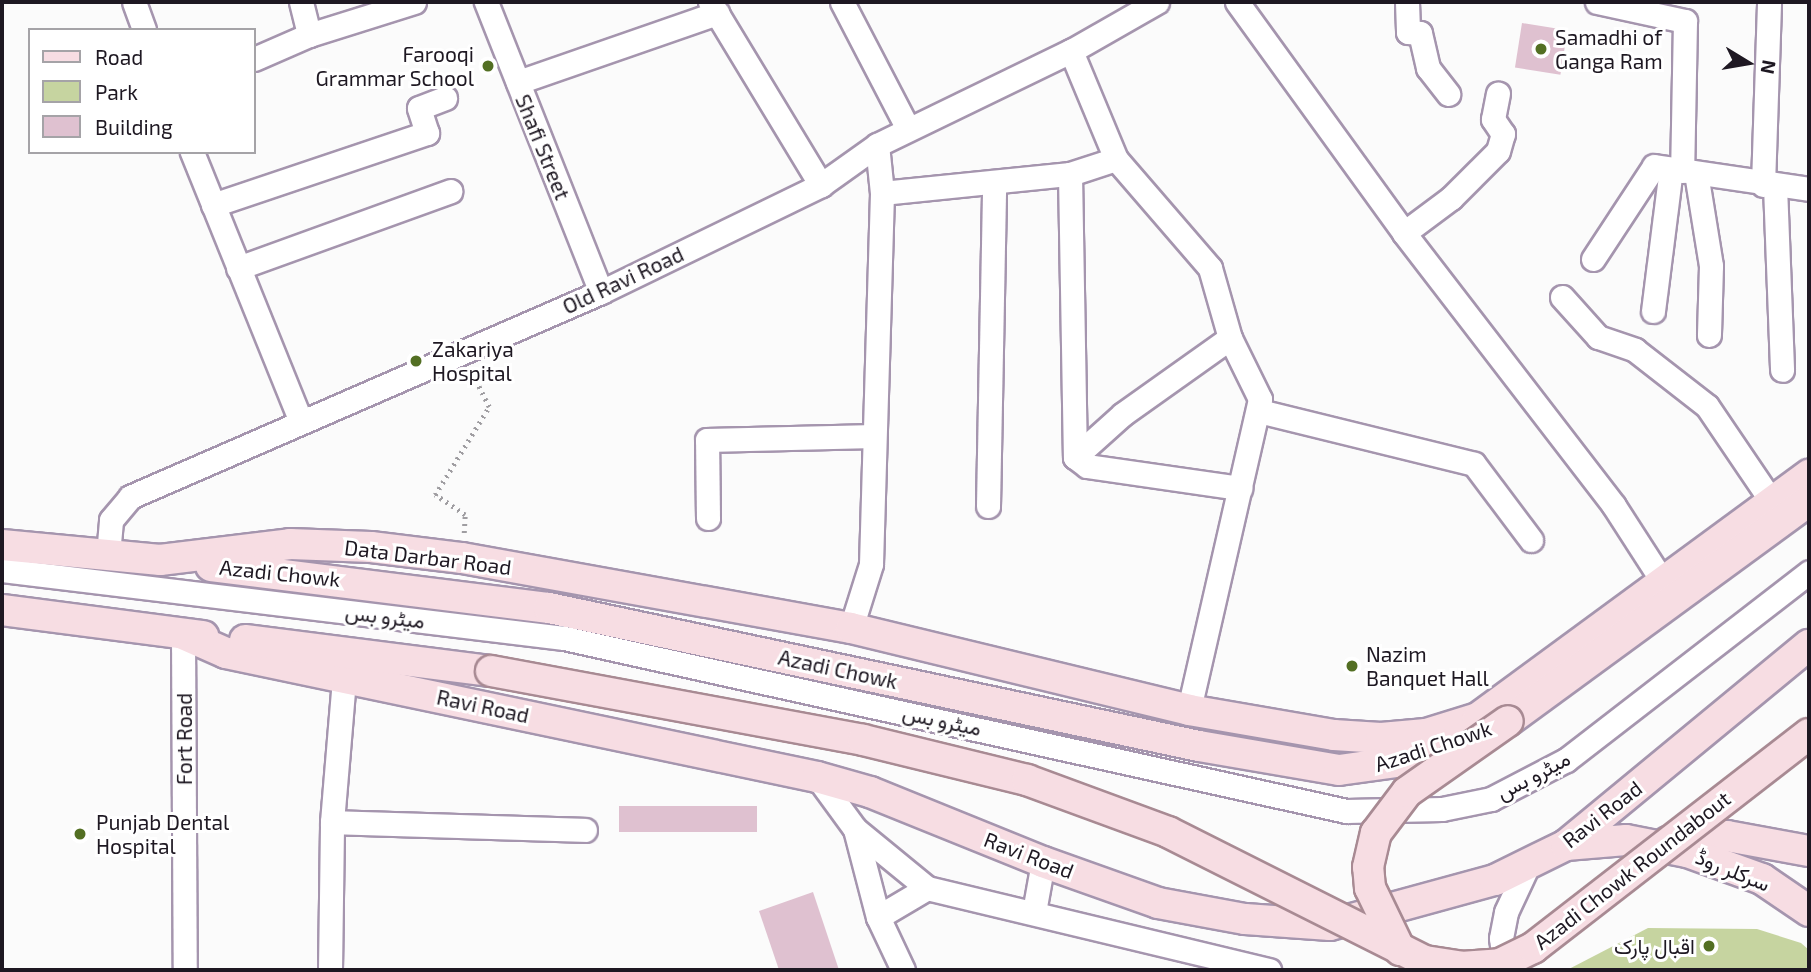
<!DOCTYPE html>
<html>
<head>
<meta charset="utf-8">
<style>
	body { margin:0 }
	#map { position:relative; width:1811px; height:972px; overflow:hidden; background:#fbfbfb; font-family:"Exo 2",Vazirmatn,sans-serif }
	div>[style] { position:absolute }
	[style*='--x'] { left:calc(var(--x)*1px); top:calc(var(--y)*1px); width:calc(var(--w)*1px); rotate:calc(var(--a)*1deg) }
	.green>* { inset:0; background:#c6d4a0 }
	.building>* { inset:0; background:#dfc1d0; transform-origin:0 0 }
	.path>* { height:4.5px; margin-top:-2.25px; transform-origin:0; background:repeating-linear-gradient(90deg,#9f9da1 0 2px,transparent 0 7px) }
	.roads { filter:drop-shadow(2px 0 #a595ae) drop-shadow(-2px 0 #a595ae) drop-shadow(0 2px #a595ae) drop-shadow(0 -2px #a595ae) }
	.minor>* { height:23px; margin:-11.5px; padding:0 11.5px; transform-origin:11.5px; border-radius:11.5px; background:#fff }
	.major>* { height:30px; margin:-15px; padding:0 15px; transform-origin:15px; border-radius:15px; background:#f7dde3 }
	.bridges { filter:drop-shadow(2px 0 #a88a93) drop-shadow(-2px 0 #a88a93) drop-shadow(0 2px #a88a93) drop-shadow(0 -2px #a88a93) }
	.major-bridge>* { height:30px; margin:-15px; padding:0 15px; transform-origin:15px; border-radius:15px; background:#f7dde3 }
	.dots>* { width:19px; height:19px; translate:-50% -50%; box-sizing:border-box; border:4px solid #fff; border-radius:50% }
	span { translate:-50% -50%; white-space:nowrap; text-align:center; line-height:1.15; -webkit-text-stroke:6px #fff; paint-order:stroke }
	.poi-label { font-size:21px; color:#1e1822 }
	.left { translate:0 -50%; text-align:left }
	.right { translate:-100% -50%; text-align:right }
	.street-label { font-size:21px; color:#1e1822 }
	.frame { position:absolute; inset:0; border:4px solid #1e1822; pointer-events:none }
	.legend { position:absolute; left:28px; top:28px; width:228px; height:126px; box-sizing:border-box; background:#fff; border:2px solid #a5a3a7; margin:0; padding:9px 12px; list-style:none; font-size:21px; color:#1e1822 }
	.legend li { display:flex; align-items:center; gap:14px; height:35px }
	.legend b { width:35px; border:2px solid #a5a3a7 }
	.north { position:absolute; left:1713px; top:28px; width:70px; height:70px; -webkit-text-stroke:5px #fff; paint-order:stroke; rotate:101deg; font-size:19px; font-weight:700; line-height:28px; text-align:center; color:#1e1822 }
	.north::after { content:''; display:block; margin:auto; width:24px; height:32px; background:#1e1822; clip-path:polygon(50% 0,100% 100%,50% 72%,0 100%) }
</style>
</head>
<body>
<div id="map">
	<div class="green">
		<i style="clip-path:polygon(1648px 928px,1757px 929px,1801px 943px,1809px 950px,1809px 970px,1567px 970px)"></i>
	</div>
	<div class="building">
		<i style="left:1522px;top:23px;width:46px;height:45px;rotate:9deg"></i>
		<i style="left:619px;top:806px;width:138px;height:26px"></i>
		<i style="clip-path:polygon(813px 892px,839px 970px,779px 970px,759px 911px)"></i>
	</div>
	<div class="path">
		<i style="--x:464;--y:533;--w:18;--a:-87"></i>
		<i style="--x:465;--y:515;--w:36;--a:-146"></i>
		<i style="--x:435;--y:495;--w:103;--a:-58.5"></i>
		<i style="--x:489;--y:407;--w:40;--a:-116.6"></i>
	</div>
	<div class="roads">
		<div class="minor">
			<i style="--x:134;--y:2;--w:30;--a:70"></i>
			<i style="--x:301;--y:2;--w:34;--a:76"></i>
			<i style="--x:486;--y:2;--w:312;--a:68.4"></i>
			<i style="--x:710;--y:2;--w:214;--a:58.8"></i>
			<i style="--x:842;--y:2;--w:143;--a:62.5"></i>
			<i style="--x:1237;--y:2;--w:285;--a:54.1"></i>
			<i style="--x:1404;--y:233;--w:344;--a:52.4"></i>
			<i style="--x:1614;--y:506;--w:90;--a:57.2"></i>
			<i style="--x:1407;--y:2;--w:30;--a:88"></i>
			<i style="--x:1408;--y:32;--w:12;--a:5"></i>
			<i style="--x:1420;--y:33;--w:36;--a:77"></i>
			<i style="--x:1428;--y:68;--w:33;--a:52"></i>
			<i style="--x:1597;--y:2;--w:90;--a:12.2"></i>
			<i style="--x:1685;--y:21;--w:150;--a:91.1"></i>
			<i style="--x:1071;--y:51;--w:117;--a:67.4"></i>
			<i style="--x:1116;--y:159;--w:144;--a:49.2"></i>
			<i style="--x:1210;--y:268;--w:73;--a:74.1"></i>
			<i style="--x:1230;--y:338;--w:68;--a:63.8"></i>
			<i style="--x:1260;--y:399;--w:319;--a:102.9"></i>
			<i style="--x:254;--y:59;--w:60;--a:-23.6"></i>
			<i style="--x:309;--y:35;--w:110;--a:-17.4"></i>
			<i style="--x:518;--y:82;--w:211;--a:-19.1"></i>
			<i style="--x:192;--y:152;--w:291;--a:68"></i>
			<i style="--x:1696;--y:173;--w:94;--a:80.8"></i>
			<i style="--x:1711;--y:266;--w:69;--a:91.7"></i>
			<i style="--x:1070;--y:174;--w:283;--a:89"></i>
			<i style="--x:1075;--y:457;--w:15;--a:37"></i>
			<i style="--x:1087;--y:466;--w:155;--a:8.2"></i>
			<i style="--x:1763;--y:185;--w:183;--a:-88.1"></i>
			<i style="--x:1775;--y:186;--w:184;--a:87.8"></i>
			<i style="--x:882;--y:193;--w:189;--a:-5.8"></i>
			<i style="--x:1070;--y:174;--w:48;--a:-18.1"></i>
			<i style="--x:213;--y:205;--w:226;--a:-18.6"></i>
			<i style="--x:427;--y:133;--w:26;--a:-108"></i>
			<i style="--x:419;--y:108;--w:28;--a:-21"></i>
			<i style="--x:1404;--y:233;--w:59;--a:-36.7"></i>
			<i style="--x:1451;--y:198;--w:66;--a:-45"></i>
			<i style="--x:1498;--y:151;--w:18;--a:-74"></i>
			<i style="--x:1503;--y:134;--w:18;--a:-124"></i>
			<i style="--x:1493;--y:119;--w:26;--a:-79"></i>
			<i style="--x:1593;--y:259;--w:111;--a:-56.7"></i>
			<i style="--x:1654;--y:166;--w:157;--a:8.4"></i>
			<i style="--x:238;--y:268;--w:226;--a:-19.9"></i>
			<i style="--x:1562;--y:297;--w:54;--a:48"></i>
			<i style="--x:1598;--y:337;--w:39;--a:19"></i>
			<i style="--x:1635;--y:350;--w:91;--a:37.9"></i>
			<i style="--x:1707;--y:406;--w:116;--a:55.9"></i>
			<i style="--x:1653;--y:311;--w:143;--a:-82.8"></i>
			<i style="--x:1259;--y:411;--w:221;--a:13.8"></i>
			<i style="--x:1474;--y:464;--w:95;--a:53.1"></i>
			<i style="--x:1075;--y:457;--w:64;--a:-41.9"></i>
			<i style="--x:1123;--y:414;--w:131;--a:-35.4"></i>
			<i style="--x:988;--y:506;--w:324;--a:-88.9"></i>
			<i style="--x:708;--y:518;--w:78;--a:-90.7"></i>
			<i style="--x:707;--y:440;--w:167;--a:-1.4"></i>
			<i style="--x:108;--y:555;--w:35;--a:-85"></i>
			<i style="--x:111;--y:520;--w:30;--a:-50"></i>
			<i style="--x:130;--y:497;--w:514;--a:-23.52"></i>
			<i style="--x:601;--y:292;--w:245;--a:-25.9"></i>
			<i style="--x:821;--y:185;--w:69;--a:-35.5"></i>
			<i style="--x:877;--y:145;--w:216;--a:-25.9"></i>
			<i style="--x:1071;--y:51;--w:99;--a:-29.7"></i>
			<i style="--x:2;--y:570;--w:566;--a:6.9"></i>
			<i style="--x:564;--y:638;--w:801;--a:12.47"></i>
			<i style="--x:1346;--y:811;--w:96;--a:-1.2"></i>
			<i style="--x:1442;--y:809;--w:50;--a:-11.5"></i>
			<i style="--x:1491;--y:799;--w:85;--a:-27.5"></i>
			<i style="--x:1566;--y:760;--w:307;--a:-37.7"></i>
			<i style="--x:851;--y:628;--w:67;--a:-72.6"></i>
			<i style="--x:871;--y:564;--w:371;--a:-88.3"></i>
			<i style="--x:882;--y:193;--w:48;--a:-95.9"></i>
			<i style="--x:183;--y:634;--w:336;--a:89.7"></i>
			<i style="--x:817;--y:777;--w:64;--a:53.8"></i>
			<i style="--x:855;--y:829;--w:93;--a:39.3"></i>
			<i style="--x:927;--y:888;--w:352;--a:13.5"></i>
			<i style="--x:332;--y:822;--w:253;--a:1.8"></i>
			<i style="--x:855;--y:829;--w:91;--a:75.4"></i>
			<i style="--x:878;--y:917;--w:59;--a:64.7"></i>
			<i style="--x:1034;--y:912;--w:51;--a:-79.8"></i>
			<i style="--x:878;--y:917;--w:57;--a:-30.6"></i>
			<i style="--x:330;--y:970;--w:148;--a:-89.2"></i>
			<i style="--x:332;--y:822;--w:144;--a:-85.2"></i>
			<i style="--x:1505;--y:970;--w:32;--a:-97"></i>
			<i style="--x:1501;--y:938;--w:26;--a:-79"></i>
			<i style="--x:1506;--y:912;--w:54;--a:-64.9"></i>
		</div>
		<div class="major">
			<i style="--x:2;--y:545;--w:159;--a:5.4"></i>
			<i style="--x:160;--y:560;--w:131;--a:-7"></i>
			<i style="--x:290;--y:544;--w:81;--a:2.1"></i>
			<i style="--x:371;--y:547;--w:92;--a:6.9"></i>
			<i style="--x:462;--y:558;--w:395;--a:10.2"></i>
			<i style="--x:851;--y:628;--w:348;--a:13.6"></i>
			<i style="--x:1189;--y:710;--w:147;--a:9.8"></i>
			<i style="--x:1334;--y:735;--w:47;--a:3.7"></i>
			<i style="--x:1381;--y:738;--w:45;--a:-5.1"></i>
			<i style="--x:1426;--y:734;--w:54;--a:-17.1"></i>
			<i style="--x:1478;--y:718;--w:411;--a:-36.3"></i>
			<i style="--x:211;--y:566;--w:341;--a:7.1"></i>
			<i style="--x:549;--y:608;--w:664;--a:11.99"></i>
			<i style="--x:1199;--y:746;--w:142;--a:9.7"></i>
			<i style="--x:1339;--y:770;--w:66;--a:-7.9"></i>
			<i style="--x:1404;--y:761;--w:111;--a:-21"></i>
			<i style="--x:1508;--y:721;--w:373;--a:-36.2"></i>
			<i style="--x:2;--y:610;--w:203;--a:7.4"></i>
			<i style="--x:183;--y:634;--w:47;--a:23.8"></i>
			<i style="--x:226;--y:653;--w:604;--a:11.85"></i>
			<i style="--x:817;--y:777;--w:55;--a:15.8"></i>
			<i style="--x:870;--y:792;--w:187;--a:22"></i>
			<i style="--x:1043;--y:862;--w:122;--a:19.6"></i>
			<i style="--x:1158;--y:903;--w:88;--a:10.4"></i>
			<i style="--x:1245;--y:919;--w:85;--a:4"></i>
			<i style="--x:1330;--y:925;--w:171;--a:-15.3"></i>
			<i style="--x:1495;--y:880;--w:79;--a:-26.2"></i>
			<i style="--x:1566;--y:845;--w:315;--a:-39.5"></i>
			<i style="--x:245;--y:640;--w:248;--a:7.2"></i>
			<i style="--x:1668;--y:842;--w:59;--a:-5.8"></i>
			<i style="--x:1727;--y:836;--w:83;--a:10.4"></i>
			<i style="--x:1566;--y:845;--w:60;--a:-4.8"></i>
			<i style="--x:1626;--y:840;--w:62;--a:11.1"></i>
			<i style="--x:1687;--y:852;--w:80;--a:19.8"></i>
			<i style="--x:1762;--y:879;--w:57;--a:34.2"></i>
		</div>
	</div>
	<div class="bridges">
		<div class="major-bridge">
			<i style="--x:491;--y:671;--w:378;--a:10.5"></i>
			<i style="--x:863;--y:740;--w:169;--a:13.7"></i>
			<i style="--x:1027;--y:780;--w:150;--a:20.2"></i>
			<i style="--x:1168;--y:832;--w:288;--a:26.7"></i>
			<i style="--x:1425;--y:961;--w:36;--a:9"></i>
			<i style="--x:1461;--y:967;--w:39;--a:-4"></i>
			<i style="--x:1500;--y:964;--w:37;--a:-26"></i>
			<i style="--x:1533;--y:948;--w:349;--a:-37.8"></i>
			<i style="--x:1400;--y:950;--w:69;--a:-115.8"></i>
			<i style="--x:1370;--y:888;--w:21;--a:-95"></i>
			<i style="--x:1368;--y:867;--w:35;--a:-77"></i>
			<i style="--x:1376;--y:833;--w:51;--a:-52.9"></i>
			<i style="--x:1407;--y:792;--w:123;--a:-35.1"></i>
		</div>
	</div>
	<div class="dots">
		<i style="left:1541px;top:49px;background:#536f23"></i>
		<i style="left:488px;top:66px;background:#536f23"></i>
		<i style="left:416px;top:361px;background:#536f23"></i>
		<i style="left:1352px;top:666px;background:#536f23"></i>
		<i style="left:80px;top:834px;background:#536f23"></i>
		<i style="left:1709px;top:946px;background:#536f23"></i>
	</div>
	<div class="poi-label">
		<span class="left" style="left:1555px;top:49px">Samadhi of<br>Ganga Ram</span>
		<span class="right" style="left:474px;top:66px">Farooqi<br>Grammar School</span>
		<span class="left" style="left:432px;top:361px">Zakariya<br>Hospital</span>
		<span class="left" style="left:1366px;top:666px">Nazim<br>Banquet Hall</span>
		<span class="left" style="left:96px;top:834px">Punjab Dental<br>Hospital</span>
		<span class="right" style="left:1695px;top:946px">اقبال پارک</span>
	</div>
	<div class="street-label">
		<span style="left:543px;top:147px;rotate:68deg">Shafi Street</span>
		<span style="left:623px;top:280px;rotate:-25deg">Old Ravi Road</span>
		<span style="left:428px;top:557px;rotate:7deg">Data Darbar Road</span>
		<span style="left:280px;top:573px;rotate:6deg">Azadi Chowk</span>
		<span style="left:385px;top:616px;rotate:7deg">میٹرو بس</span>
		<span style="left:838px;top:669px;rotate:12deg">Azadi Chowk</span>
		<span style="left:483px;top:706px;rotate:12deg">Ravi Road</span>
		<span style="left:942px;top:720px;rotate:12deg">میٹرو بس</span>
		<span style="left:184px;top:739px;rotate:-90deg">Fort Road</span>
		<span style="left:1433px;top:746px;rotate:-18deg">Azadi Chowk</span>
		<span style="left:1533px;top:775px;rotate:-28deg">میٹرو بس</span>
		<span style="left:1602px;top:814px;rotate:-38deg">Ravi Road</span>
		<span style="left:1029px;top:855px;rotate:21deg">Ravi Road</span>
		<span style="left:1632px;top:870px;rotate:-38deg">Azadi Chowk Roundabout</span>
		<span style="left:1733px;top:870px;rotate:22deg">سرکلر روڈ</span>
	</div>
	<div class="frame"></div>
	<ul class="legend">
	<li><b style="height:9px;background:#f7dde3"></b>Road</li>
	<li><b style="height:19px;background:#c6d4a0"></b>Park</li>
	<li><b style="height:19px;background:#dfc1d0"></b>Building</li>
	</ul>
	<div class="north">N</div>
</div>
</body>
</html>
